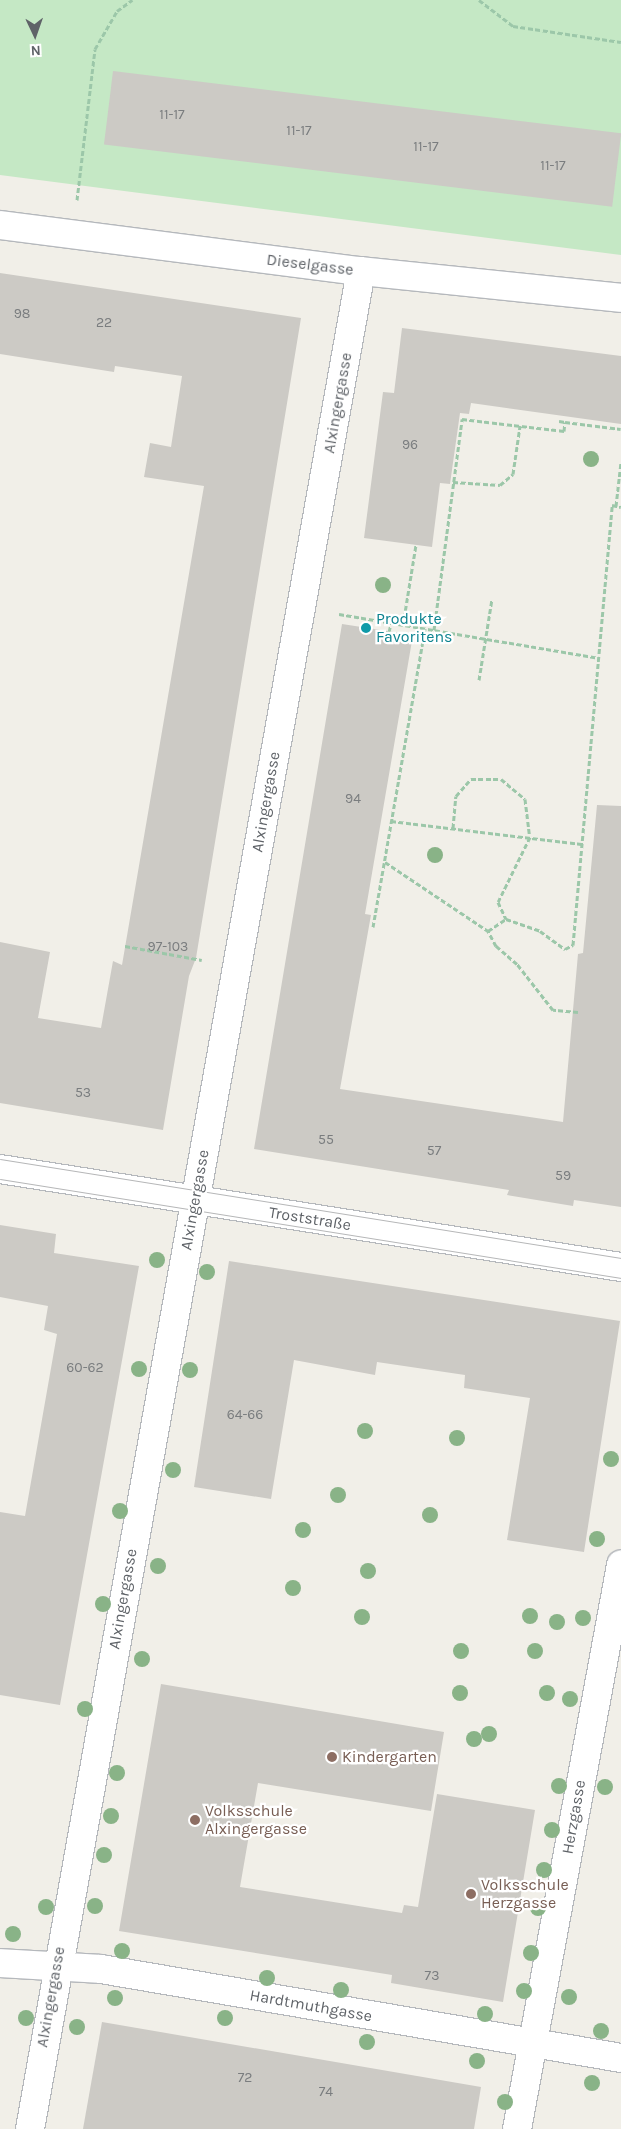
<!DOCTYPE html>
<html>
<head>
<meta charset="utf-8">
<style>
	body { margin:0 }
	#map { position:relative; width:621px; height:2129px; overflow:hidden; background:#f1efe8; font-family:Karla,sans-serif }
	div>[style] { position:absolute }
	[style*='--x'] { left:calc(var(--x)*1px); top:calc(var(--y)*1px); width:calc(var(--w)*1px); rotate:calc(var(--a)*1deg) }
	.green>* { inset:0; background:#c5e8c5 }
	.building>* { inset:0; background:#cccac5; transform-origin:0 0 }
	.path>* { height:3px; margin-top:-1.5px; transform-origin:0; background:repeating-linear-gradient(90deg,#9cc7a9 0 5px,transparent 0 7.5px) }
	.roads { filter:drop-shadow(1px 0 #b5b8bc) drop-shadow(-1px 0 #b5b8bc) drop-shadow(0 1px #b5b8bc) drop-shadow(0 -1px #b5b8bc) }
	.street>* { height:28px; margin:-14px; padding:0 14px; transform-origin:14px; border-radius:14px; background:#fff }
	.secondary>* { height:28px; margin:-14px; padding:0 14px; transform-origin:14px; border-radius:14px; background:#fff }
	.tram>* { height:1px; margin:-0.5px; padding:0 0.5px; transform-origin:0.5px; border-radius:0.5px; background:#b6b7b8 }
	.trees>* { width:16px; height:16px; margin:-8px; border-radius:50%; background:#89b387 }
	.dots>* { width:14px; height:14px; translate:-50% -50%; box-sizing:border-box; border:2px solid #fff; border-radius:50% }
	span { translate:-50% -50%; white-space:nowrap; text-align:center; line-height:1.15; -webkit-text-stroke:4.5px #fff; paint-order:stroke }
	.number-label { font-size:14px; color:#7a7d7f }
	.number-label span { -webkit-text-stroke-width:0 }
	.street-label { font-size:16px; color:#5f6368 }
	.culture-label { font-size:16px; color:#0d838f }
	.left { translate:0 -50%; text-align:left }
	.education-label { font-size:16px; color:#785e54 }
	.north { position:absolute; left:10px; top:10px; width:50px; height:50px; -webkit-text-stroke:4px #fff; paint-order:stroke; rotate:177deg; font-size:14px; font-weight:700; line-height:20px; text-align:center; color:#5f6368 }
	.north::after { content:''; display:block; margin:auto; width:18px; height:22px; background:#5f6368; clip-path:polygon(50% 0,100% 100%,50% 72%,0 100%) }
</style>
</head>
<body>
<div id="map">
	<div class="green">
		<i style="clip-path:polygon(0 0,621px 0,621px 255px,0 175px)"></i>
	</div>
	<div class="building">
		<i style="left:113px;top:71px;width:512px;height:74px;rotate:7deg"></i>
		<i style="clip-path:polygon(0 273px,301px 318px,196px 958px,189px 976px,163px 1130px,0 1103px,0 942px,50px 952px,38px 1018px,101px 1028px,113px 961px,122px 965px,204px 486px,144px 477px,150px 443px,171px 447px,182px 376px,115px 366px,114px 372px,0 354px)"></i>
		<i style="clip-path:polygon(402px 328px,621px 356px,621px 424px,471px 403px,469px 414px,460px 413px,450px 484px,440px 483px,432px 547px,364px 538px,383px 392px,394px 393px)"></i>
		<i style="clip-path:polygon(342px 624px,413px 635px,365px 914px,371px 915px,340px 1089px,563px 1122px,578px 954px,583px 953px,597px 805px,621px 806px,621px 1207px,574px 1200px,573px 1206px,507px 1195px,509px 1190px,254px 1149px)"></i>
		<i style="clip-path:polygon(0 1225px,56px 1234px,54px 1253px,139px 1266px,60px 1705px,0 1695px,0 1512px,25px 1516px,57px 1334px,44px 1330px,48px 1306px,0 1297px)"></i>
		<i style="clip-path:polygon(229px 1261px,620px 1321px,584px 1552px,507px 1540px,530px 1398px,464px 1388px,465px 1375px,377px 1362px,375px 1375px,294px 1360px,271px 1499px,194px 1487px)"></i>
		<i style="clip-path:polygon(161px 1684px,444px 1732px,431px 1811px,258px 1783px,240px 1887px,402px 1913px,404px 1905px,418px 1907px,437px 1794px,535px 1810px,503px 2002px,391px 1983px,392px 1975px,119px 1931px)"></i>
		<i style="clip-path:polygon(102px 2022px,481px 2087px,474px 2129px,83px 2129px)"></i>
	</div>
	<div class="path">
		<i style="--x:479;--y:0;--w:43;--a:37.4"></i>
		<i style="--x:513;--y:26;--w:109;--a:8.4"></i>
		<i style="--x:77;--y:200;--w:152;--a:-83.2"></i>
		<i style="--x:95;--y:49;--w:44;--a:-59.9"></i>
		<i style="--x:117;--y:11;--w:19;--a:-36"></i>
		<i style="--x:559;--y:421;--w:6;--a:9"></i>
		<i style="--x:453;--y:482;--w:47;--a:3.7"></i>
		<i style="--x:500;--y:485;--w:17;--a:-40"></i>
		<i style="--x:513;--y:474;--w:49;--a:-81.7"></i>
		<i style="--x:616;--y:506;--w:44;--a:-83.5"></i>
		<i style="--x:339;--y:614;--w:264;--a:9.6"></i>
		<i style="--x:403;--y:625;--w:81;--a:-80.8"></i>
		<i style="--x:434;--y:630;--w:213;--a:-82.4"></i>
		<i style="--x:462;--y:419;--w:103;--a:6.7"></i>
		<i style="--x:564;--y:431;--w:9;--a:-84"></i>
		<i style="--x:565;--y:422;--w:56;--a:7.1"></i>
		<i style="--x:389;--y:632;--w:9;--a:-77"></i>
		<i style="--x:479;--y:680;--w:82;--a:-80.9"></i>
		<i style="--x:391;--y:821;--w:192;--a:6.9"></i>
		<i style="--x:453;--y:828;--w:32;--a:-85"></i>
		<i style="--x:456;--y:796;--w:23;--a:-49"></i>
		<i style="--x:471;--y:779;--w:30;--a:0"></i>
		<i style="--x:501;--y:779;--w:31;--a:40"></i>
		<i style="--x:525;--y:799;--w:38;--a:83"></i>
		<i style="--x:530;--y:837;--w:72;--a:116.2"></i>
		<i style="--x:498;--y:902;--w:19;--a:65"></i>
		<i style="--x:385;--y:862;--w:124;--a:33.8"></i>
		<i style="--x:373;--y:927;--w:303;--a:-80.1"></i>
		<i style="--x:125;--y:946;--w:78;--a:10.3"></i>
		<i style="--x:578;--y:1012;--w:25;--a:-175"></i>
		<i style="--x:553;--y:1010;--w:58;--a:-128"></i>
		<i style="--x:517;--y:964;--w:28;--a:-139"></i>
		<i style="--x:496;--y:946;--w:17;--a:-118"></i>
		<i style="--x:488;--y:931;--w:22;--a:-34"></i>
		<i style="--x:506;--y:919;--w:36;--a:19"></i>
		<i style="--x:540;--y:931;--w:31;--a:36"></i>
		<i style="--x:565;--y:949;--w:9;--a:-27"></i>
		<i style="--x:573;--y:945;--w:442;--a:-84.9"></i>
		<i style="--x:612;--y:505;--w:9;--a:13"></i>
	</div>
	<div class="roads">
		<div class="street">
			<i style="--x:0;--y:225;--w:364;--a:7.3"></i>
			<i style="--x:361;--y:271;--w:261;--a:5.9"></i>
			<i style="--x:0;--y:1963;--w:101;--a:3.4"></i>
			<i style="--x:101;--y:1969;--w:528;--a:9.71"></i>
			<i style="--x:30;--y:2129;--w:1887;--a:-79.9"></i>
			<i style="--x:517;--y:2129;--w:574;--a:-79.55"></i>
		</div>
		<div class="secondary">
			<i style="--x:0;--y:1169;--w:629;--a:8.97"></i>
		</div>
	</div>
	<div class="tram">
		<i style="--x:0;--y:1159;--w:629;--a:9.06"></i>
		<i style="--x:0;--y:1179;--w:629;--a:9.06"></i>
	</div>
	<div class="trees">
		<i style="left:591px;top:459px"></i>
		<i style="left:383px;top:585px"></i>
		<i style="left:435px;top:855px"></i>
		<i style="left:157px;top:1260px"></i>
		<i style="left:207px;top:1272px"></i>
		<i style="left:139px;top:1369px"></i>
		<i style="left:190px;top:1370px"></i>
		<i style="left:365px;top:1431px"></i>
		<i style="left:457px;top:1438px"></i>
		<i style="left:611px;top:1459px"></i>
		<i style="left:173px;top:1470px"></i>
		<i style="left:338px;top:1495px"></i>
		<i style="left:120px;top:1511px"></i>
		<i style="left:430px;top:1515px"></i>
		<i style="left:303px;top:1530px"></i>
		<i style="left:597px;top:1539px"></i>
		<i style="left:158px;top:1566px"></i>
		<i style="left:368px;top:1571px"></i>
		<i style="left:293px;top:1588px"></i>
		<i style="left:103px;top:1604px"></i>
		<i style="left:530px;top:1616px"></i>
		<i style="left:362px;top:1617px"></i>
		<i style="left:583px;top:1618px"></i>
		<i style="left:557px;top:1622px"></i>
		<i style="left:461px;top:1651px"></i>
		<i style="left:535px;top:1651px"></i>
		<i style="left:142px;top:1659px"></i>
		<i style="left:460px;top:1693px"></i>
		<i style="left:547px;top:1693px"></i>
		<i style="left:570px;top:1699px"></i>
		<i style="left:85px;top:1709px"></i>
		<i style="left:489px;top:1734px"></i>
		<i style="left:474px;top:1739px"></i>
		<i style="left:117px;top:1773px"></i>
		<i style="left:559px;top:1786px"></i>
		<i style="left:605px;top:1787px"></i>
		<i style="left:111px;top:1816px"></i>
		<i style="left:552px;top:1830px"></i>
		<i style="left:104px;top:1855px"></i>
		<i style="left:544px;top:1870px"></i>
		<i style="left:95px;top:1906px"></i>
		<i style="left:46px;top:1907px"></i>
		<i style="left:538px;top:1908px"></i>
		<i style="left:13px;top:1934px"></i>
		<i style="left:122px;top:1951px"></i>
		<i style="left:531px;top:1953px"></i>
		<i style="left:267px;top:1978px"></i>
		<i style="left:341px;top:1990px"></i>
		<i style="left:524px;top:1991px"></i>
		<i style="left:569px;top:1997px"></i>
		<i style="left:115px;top:1998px"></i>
		<i style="left:485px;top:2014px"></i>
		<i style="left:26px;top:2018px"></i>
		<i style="left:225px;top:2018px"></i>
		<i style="left:77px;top:2027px"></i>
		<i style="left:601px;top:2031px"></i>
		<i style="left:367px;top:2042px"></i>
		<i style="left:477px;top:2061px"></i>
		<i style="left:592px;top:2083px"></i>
		<i style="left:505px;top:2102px"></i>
	</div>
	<div class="dots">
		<i style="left:366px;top:628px;background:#0f9aa8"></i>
		<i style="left:332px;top:1757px;background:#8d6e63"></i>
		<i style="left:195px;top:1820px;background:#8d6e63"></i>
		<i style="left:471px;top:1894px;background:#8d6e63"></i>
	</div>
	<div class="number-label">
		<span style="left:172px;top:115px">11-17</span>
		<span style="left:299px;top:131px">11-17</span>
		<span style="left:426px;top:147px">11-17</span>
		<span style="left:553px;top:166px">11-17</span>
		<span style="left:22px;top:314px">98</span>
		<span style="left:104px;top:323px">22</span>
		<span style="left:410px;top:445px">96</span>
		<span style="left:353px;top:799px">94</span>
		<span style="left:168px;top:947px">97-103</span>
		<span style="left:83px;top:1093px">53</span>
		<span style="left:326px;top:1140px">55</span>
		<span style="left:434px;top:1151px">57</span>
		<span style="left:563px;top:1176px">59</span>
		<span style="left:85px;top:1368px">60-62</span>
		<span style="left:245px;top:1415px">64-66</span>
		<span style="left:432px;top:1976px">73</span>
		<span style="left:245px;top:2078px">72</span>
		<span style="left:326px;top:2092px">74</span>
	</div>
	<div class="street-label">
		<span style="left:310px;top:265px;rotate:7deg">Dieselgasse</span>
		<span style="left:338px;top:403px;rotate:-80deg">Alxingergasse</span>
		<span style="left:266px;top:802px;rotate:-80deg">Alxingergasse</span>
		<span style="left:195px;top:1200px;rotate:-80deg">Alxingergasse</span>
		<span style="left:310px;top:1219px;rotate:9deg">Troststraße</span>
		<span style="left:123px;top:1599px;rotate:-80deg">Alxingergasse</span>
		<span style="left:574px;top:1817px;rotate:-80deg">Herzgasse</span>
		<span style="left:51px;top:1997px;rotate:-80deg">Alxingergasse</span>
		<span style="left:311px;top:2006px;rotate:10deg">Hardtmuthgasse</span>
	</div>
	<div class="culture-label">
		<span class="left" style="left:376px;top:628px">Produkte<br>Favoritens</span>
	</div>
	<div class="education-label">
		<span class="left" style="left:342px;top:1757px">Kindergarten</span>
		<span class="left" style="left:205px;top:1820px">Volksschule<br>Alxingergasse</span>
		<span class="left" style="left:481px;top:1894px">Volksschule<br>Herzgasse</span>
	</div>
	<div class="north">N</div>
</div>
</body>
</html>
